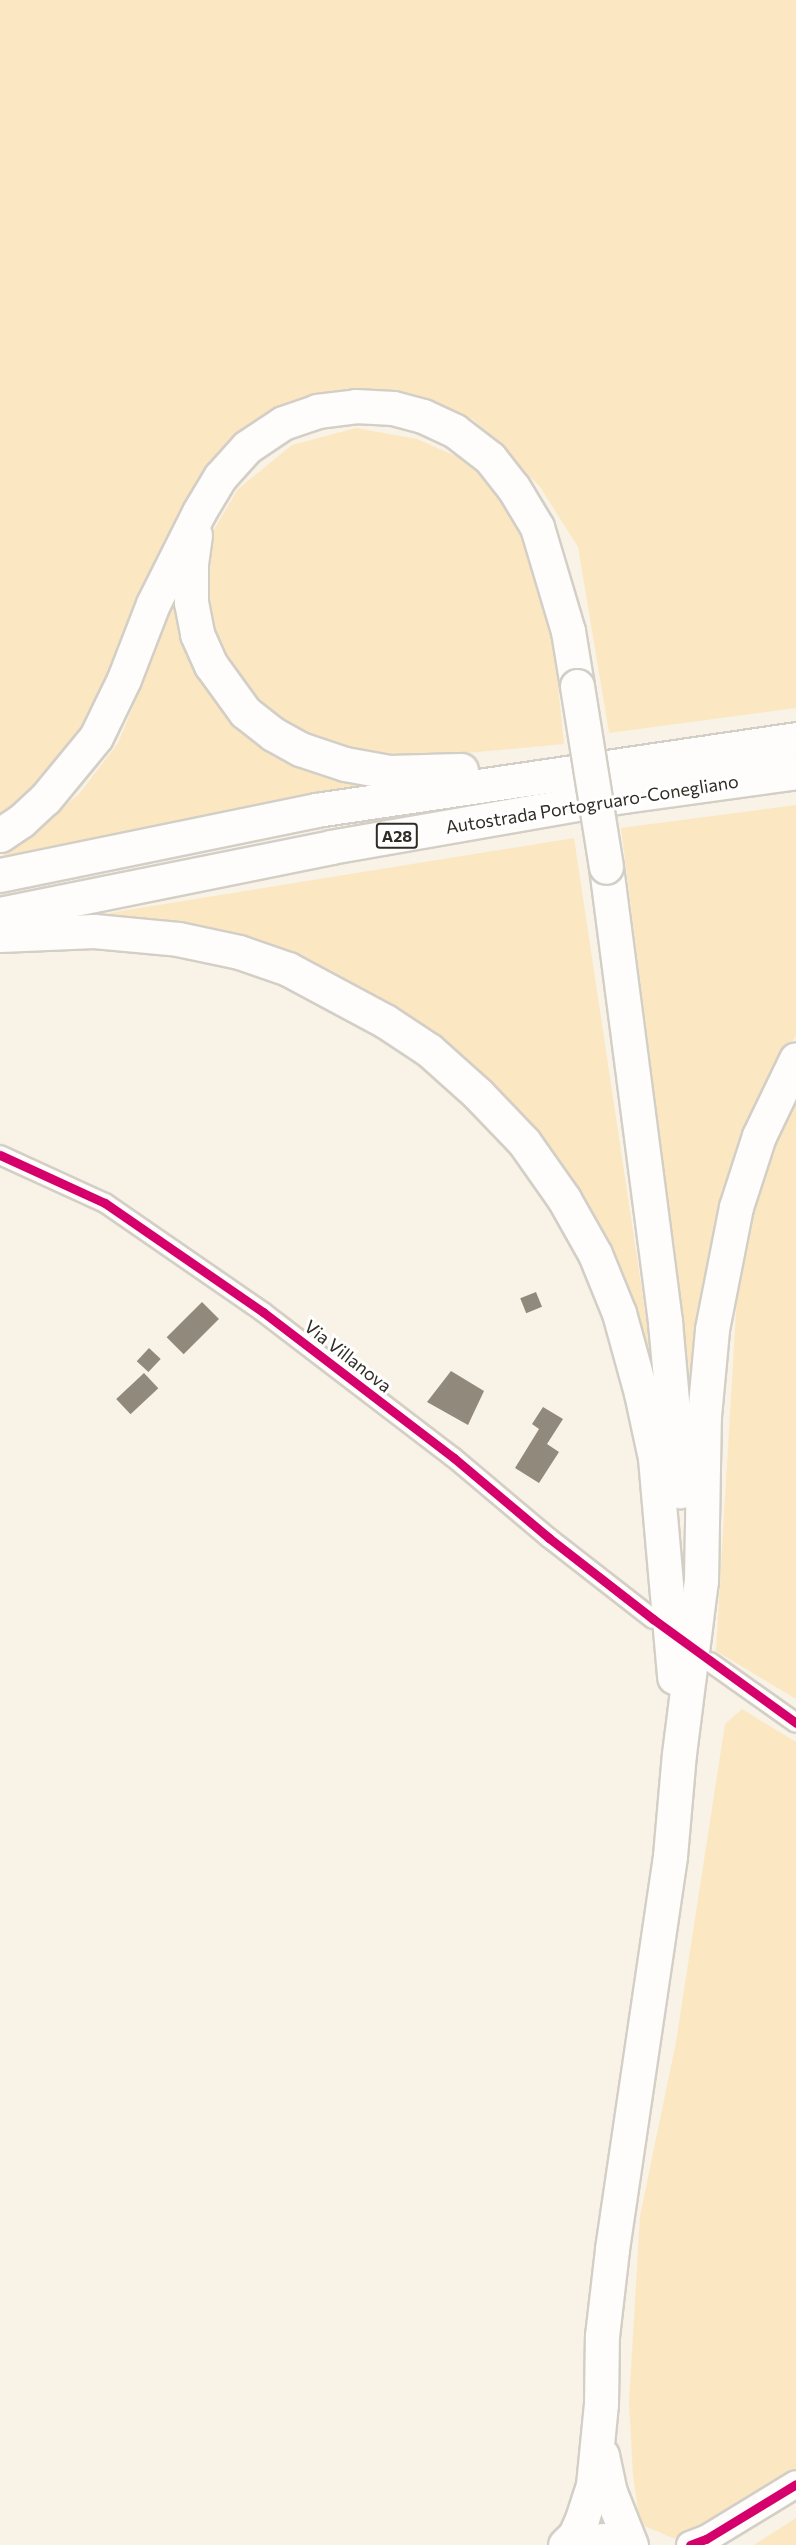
<!DOCTYPE html>
<html>
<head>
<meta charset="utf-8">
<style>
	body { margin:0 }
	#map { position:relative; width:796px; height:2545px; overflow:hidden; background:#f8f2e7; font-family:Commissioner,sans-serif }
	div>[style] { position:absolute }
	[style*='--x'] { left:calc(var(--x)*1px); top:calc(var(--y)*1px); width:calc(var(--w)*1px); rotate:calc(var(--a)*1deg) }
	.green>* { inset:0; background:#fbe8c3 }
	.building>* { inset:0; background:#918a7c; transform-origin:0 0 }
	.roads { filter:drop-shadow(2px 0 #d4cfc6) drop-shadow(-2px 0 #d4cfc6) drop-shadow(0 2px #d4cfc6) drop-shadow(0 -2px #d4cfc6) }
	.street>* { height:18px; margin:-9px; padding:0 9px; transform-origin:9px; border-radius:9px; background:#fefdfb }
	.secondary>* { height:26px; margin:-13px; padding:0 13px; transform-origin:13px; border-radius:13px; background:#fefdfb }
	.primary>* { height:28px; margin:-14px; padding:0 14px; transform-origin:14px; border-radius:14px; background:#fefdfb }
	.highway>* { height:33px; margin:-16.5px; padding:0 16.5px; transform-origin:16.5px; border-radius:16.5px; background:#fefdfb }
	.bridges { filter:drop-shadow(2px 0 #d4cfc6) drop-shadow(-2px 0 #d4cfc6) drop-shadow(0 2px #d4cfc6) drop-shadow(0 -2px #d4cfc6) }
	.highway-bridge>* { height:33px; margin:-16.5px; padding:0 16.5px; transform-origin:16.5px; border-radius:16.5px; background:#fefdfb }
	.cycleway>* { height:9px; margin:-4.5px; padding:0 4.5px; transform-origin:4.5px; border-radius:4.5px; background:#d6006c }
	span { translate:-50% -50%; white-space:nowrap; text-align:center; line-height:1.15; -webkit-text-stroke:6px #fff; paint-order:stroke }
	.shield-label span { padding:2px 4px; background:#fff; border:2px solid; border-radius:4px; -webkit-text-stroke-width:0 }
	.shield-label { font-size:16px; color:#302c25; font-weight:700 }
	.street-label { font-size:18px; color:#302c25 }
</style>
</head>
<body>
<div id="map">
	<div class="green">
		<i style="clip-path:polygon(0 0,796px 0,796px 708px,609px 733px,578px 547px,540px 487px,473px 419px,392px 390px,288px 403px,228px 441px,178px 523px,94px 718px,0 828px)"></i>
		<i style="clip-path:polygon(356px 428px,417px 439px,476px 465px,519px 525px,551px 617px,564px 744px,392px 760px,293px 732px,239px 688px,206px 621px,213px 531px,238px 489px,292px 445px)"></i>
		<i style="clip-path:polygon(175px 590px,195px 672px,244px 728px,384px 783px,0 858px,79px 794px,118px 743px,154px 656px)"></i>
		<i style="clip-path:polygon(796px 805px,796px 1035px,746px 1124px,713px 1247px,692px 1392px,621px 828px)"></i>
		<i style="clip-path:polygon(574px 838px,659px 1404px,576px 1199px,377px 1004px,78px 918px)"></i>
		<i style="clip-path:polygon(796px 1093px,796px 1699px,716px 1651px,739px 1261px,775px 1135px)"></i>
		<i style="clip-path:polygon(742px 1709px,796px 1742px,796px 2469px,675px 2539px,640px 2524px,633px 2475px,629px 2403px,640px 2216px,676px 2042px,725px 1724px)"></i>
		<i style="clip-path:polygon(796px 2518px,796px 2545px,754px 2545px)"></i>
	</div>
	<div class="building">
		<i style="left:536px;top:1292px;width:16px;height:17px;rotate:68deg"></i>
		<i style="left:202px;top:1302px;width:24px;height:50px;rotate:45deg"></i>
		<i style="left:149px;top:1348px;width:16px;height:18px;rotate:43deg"></i>
		<i style="clip-path:polygon(451px 1371px,484px 1391px,468px 1425px,427px 1402px)"></i>
		<i style="left:144px;top:1373px;width:21px;height:38px;rotate:47deg"></i>
		<i style="clip-path:polygon(543px 1407px,563px 1419px,547px 1444px,559px 1452px,539px 1483px,515px 1468px,539px 1429px,532px 1424px)"></i>
	</div>
	<div class="roads">
		<div class="street">
			<i style="--x:0;--y:1155;--w:115;--a:24.6"></i>
			<i style="--x:105;--y:1203;--w:192;--a:34.6"></i>
			<i style="--x:263;--y:1312;--w:240;--a:37.4"></i>
			<i style="--x:454;--y:1458;--w:124;--a:40.1"></i>
			<i style="--x:549;--y:1538;--w:132;--a:37.9"></i>
			<i style="--x:710;--y:1662;--w:105;--a:35.3"></i>
		</div>
		<div class="secondary">
			<i style="--x:690;--y:2545;--w:17;--a:-21"></i>
			<i style="--x:706;--y:2539;--w:105;--a:-31.4"></i>
		</div>
		<div class="primary">
			<i style="--x:570;--y:2545;--w:14;--a:-21"></i>
			<i style="--x:583;--y:2540;--w:21;--a:-5"></i>
			<i style="--x:604;--y:2538;--w:24;--a:17"></i>
		</div>
		<div class="highway">
			<i style="--x:195;--y:535;--w:27;--a:98"></i>
			<i style="--x:191;--y:562;--w:40;--a:90"></i>
			<i style="--x:191;--y:602;--w:33;--a:79"></i>
			<i style="--x:197;--y:634;--w:34;--a:66"></i>
			<i style="--x:211;--y:665;--w:58;--a:54.1"></i>
			<i style="--x:245;--y:712;--w:36;--a:38"></i>
			<i style="--x:273;--y:734;--w:31;--a:29"></i>
			<i style="--x:300;--y:749;--w:47;--a:18.4"></i>
			<i style="--x:345;--y:764;--w:45;--a:10.3"></i>
			<i style="--x:389;--y:772;--w:72;--a:-1.6"></i>
			<i style="--x:0;--y:835;--w:25;--a:-34"></i>
			<i style="--x:21;--y:821;--w:33;--a:-43"></i>
			<i style="--x:45;--y:799;--w:80;--a:-50.6"></i>
			<i style="--x:96;--y:737;--w:64;--a:-64.2"></i>
			<i style="--x:124;--y:679;--w:80;--a:-68.9"></i>
			<i style="--x:153;--y:604;--w:103;--a:-63.4"></i>
			<i style="--x:199;--y:512;--w:41;--a:-59"></i>
			<i style="--x:220;--y:477;--w:40;--a:-48"></i>
			<i style="--x:247;--y:447;--w:43;--a:-33.7"></i>
			<i style="--x:283;--y:423;--w:36;--a:-19"></i>
			<i style="--x:317;--y:411;--w:38;--a:-7"></i>
			<i style="--x:355;--y:406;--w:38;--a:3"></i>
			<i style="--x:393;--y:408;--w:31;--a:15"></i>
			<i style="--x:423;--y:416;--w:35;--a:25"></i>
			<i style="--x:455;--y:431;--w:44;--a:37.6"></i>
			<i style="--x:490;--y:458;--w:37;--a:52"></i>
			<i style="--x:513;--y:487;--w:47;--a:59"></i>
			<i style="--x:537;--y:527;--w:109;--a:73.4"></i>
			<i style="--x:568;--y:631;--w:56;--a:80.7"></i>
			<i style="--x:606;--y:867;--w:459;--a:82.6"></i>
			<i style="--x:665;--y:1322;--w:170;--a:84.9"></i>
			<i style="--x:0;--y:875;--w:323;--a:-11.6"></i>
			<i style="--x:316;--y:810;--w:485;--a:-8.4"></i>
			<i style="--x:0;--y:914;--w:338;--a:-11.4"></i>
			<i style="--x:331;--y:847;--w:297;--a:-9.9"></i>
			<i style="--x:624;--y:796;--w:174;--a:-7.9"></i>
			<i style="--x:0;--y:935;--w:94;--a:-2.4"></i>
			<i style="--x:94;--y:931;--w:84;--a:5.4"></i>
			<i style="--x:178;--y:939;--w:62;--a:12"></i>
			<i style="--x:239;--y:952;--w:52;--a:19.1"></i>
			<i style="--x:288;--y:969;--w:110;--a:28.2"></i>
			<i style="--x:385;--y:1021;--w:53;--a:33.4"></i>
			<i style="--x:429;--y:1050;--w:66;--a:41.9"></i>
			<i style="--x:478;--y:1094;--w:66;--a:46.2"></i>
			<i style="--x:524;--y:1142;--w:70;--a:54.9"></i>
			<i style="--x:564;--y:1199;--w:63;--a:60.6"></i>
			<i style="--x:595;--y:1254;--w:64;--a:67.9"></i>
			<i style="--x:619;--y:1313;--w:83;--a:74.6"></i>
			<i style="--x:641;--y:1393;--w:66;--a:77.8"></i>
			<i style="--x:655;--y:1458;--w:220;--a:85"></i>
			<i style="--x:602;--y:2455;--w:38;--a:78"></i>
			<i style="--x:610;--y:2492;--w:57;--a:68.4"></i>
			<i style="--x:565;--y:2545;--w:14;--a:-45"></i>
			<i style="--x:575;--y:2535;--w:17;--a:-66"></i>
			<i style="--x:582;--y:2519;--w:36;--a:-72"></i>
			<i style="--x:593;--y:2485;--w:81;--a:-84.4"></i>
			<i style="--x:601;--y:2404;--w:68;--a:-89.2"></i>
			<i style="--x:602;--y:2336;--w:88;--a:-83.4"></i>
			<i style="--x:612;--y:2249;--w:397;--a:-81.6"></i>
			<i style="--x:670;--y:1856;--w:102;--a:-85"></i>
			<i style="--x:679;--y:1754;--w:174;--a:-82.8"></i>
			<i style="--x:701;--y:1581;--w:165;--a:-89"></i>
			<i style="--x:704;--y:1416;--w:87;--a:-84.7"></i>
			<i style="--x:712;--y:1329;--w:124;--a:-78.9"></i>
			<i style="--x:736;--y:1207;--w:75;--a:-72.1"></i>
			<i style="--x:759;--y:1136;--w:85;--a:-64.3"></i>
		</div>
	</div>
	<div class="bridges">
		<div class="highway-bridge">
			<i style="--x:577;--y:686;--w:183;--a:80.9"></i>
		</div>
	</div>
	<div class="cycleway">
		<i style="--x:0;--y:1155;--w:115;--a:24.6"></i>
		<i style="--x:105;--y:1203;--w:192;--a:34.6"></i>
		<i style="--x:263;--y:1312;--w:240;--a:37.4"></i>
		<i style="--x:454;--y:1458;--w:124;--a:40.1"></i>
		<i style="--x:549;--y:1538;--w:132;--a:37.9"></i>
		<i style="--x:653;--y:1619;--w:177;--a:36"></i>
		<i style="--x:690;--y:2545;--w:17;--a:-21"></i>
		<i style="--x:706;--y:2539;--w:105;--a:-31.4"></i>
	</div>
	<div class="shield-label">
		<span style="left:397px;top:836px">A28</span>
	</div>
	<div class="street-label">
		<span style="left:592px;top:804px;rotate:-9deg">Autostrada Portogruaro-Conegliano</span>
		<span style="left:348px;top:1356px;rotate:38deg">Via Villanova</span>
	</div>
</div>
</body>
</html>
